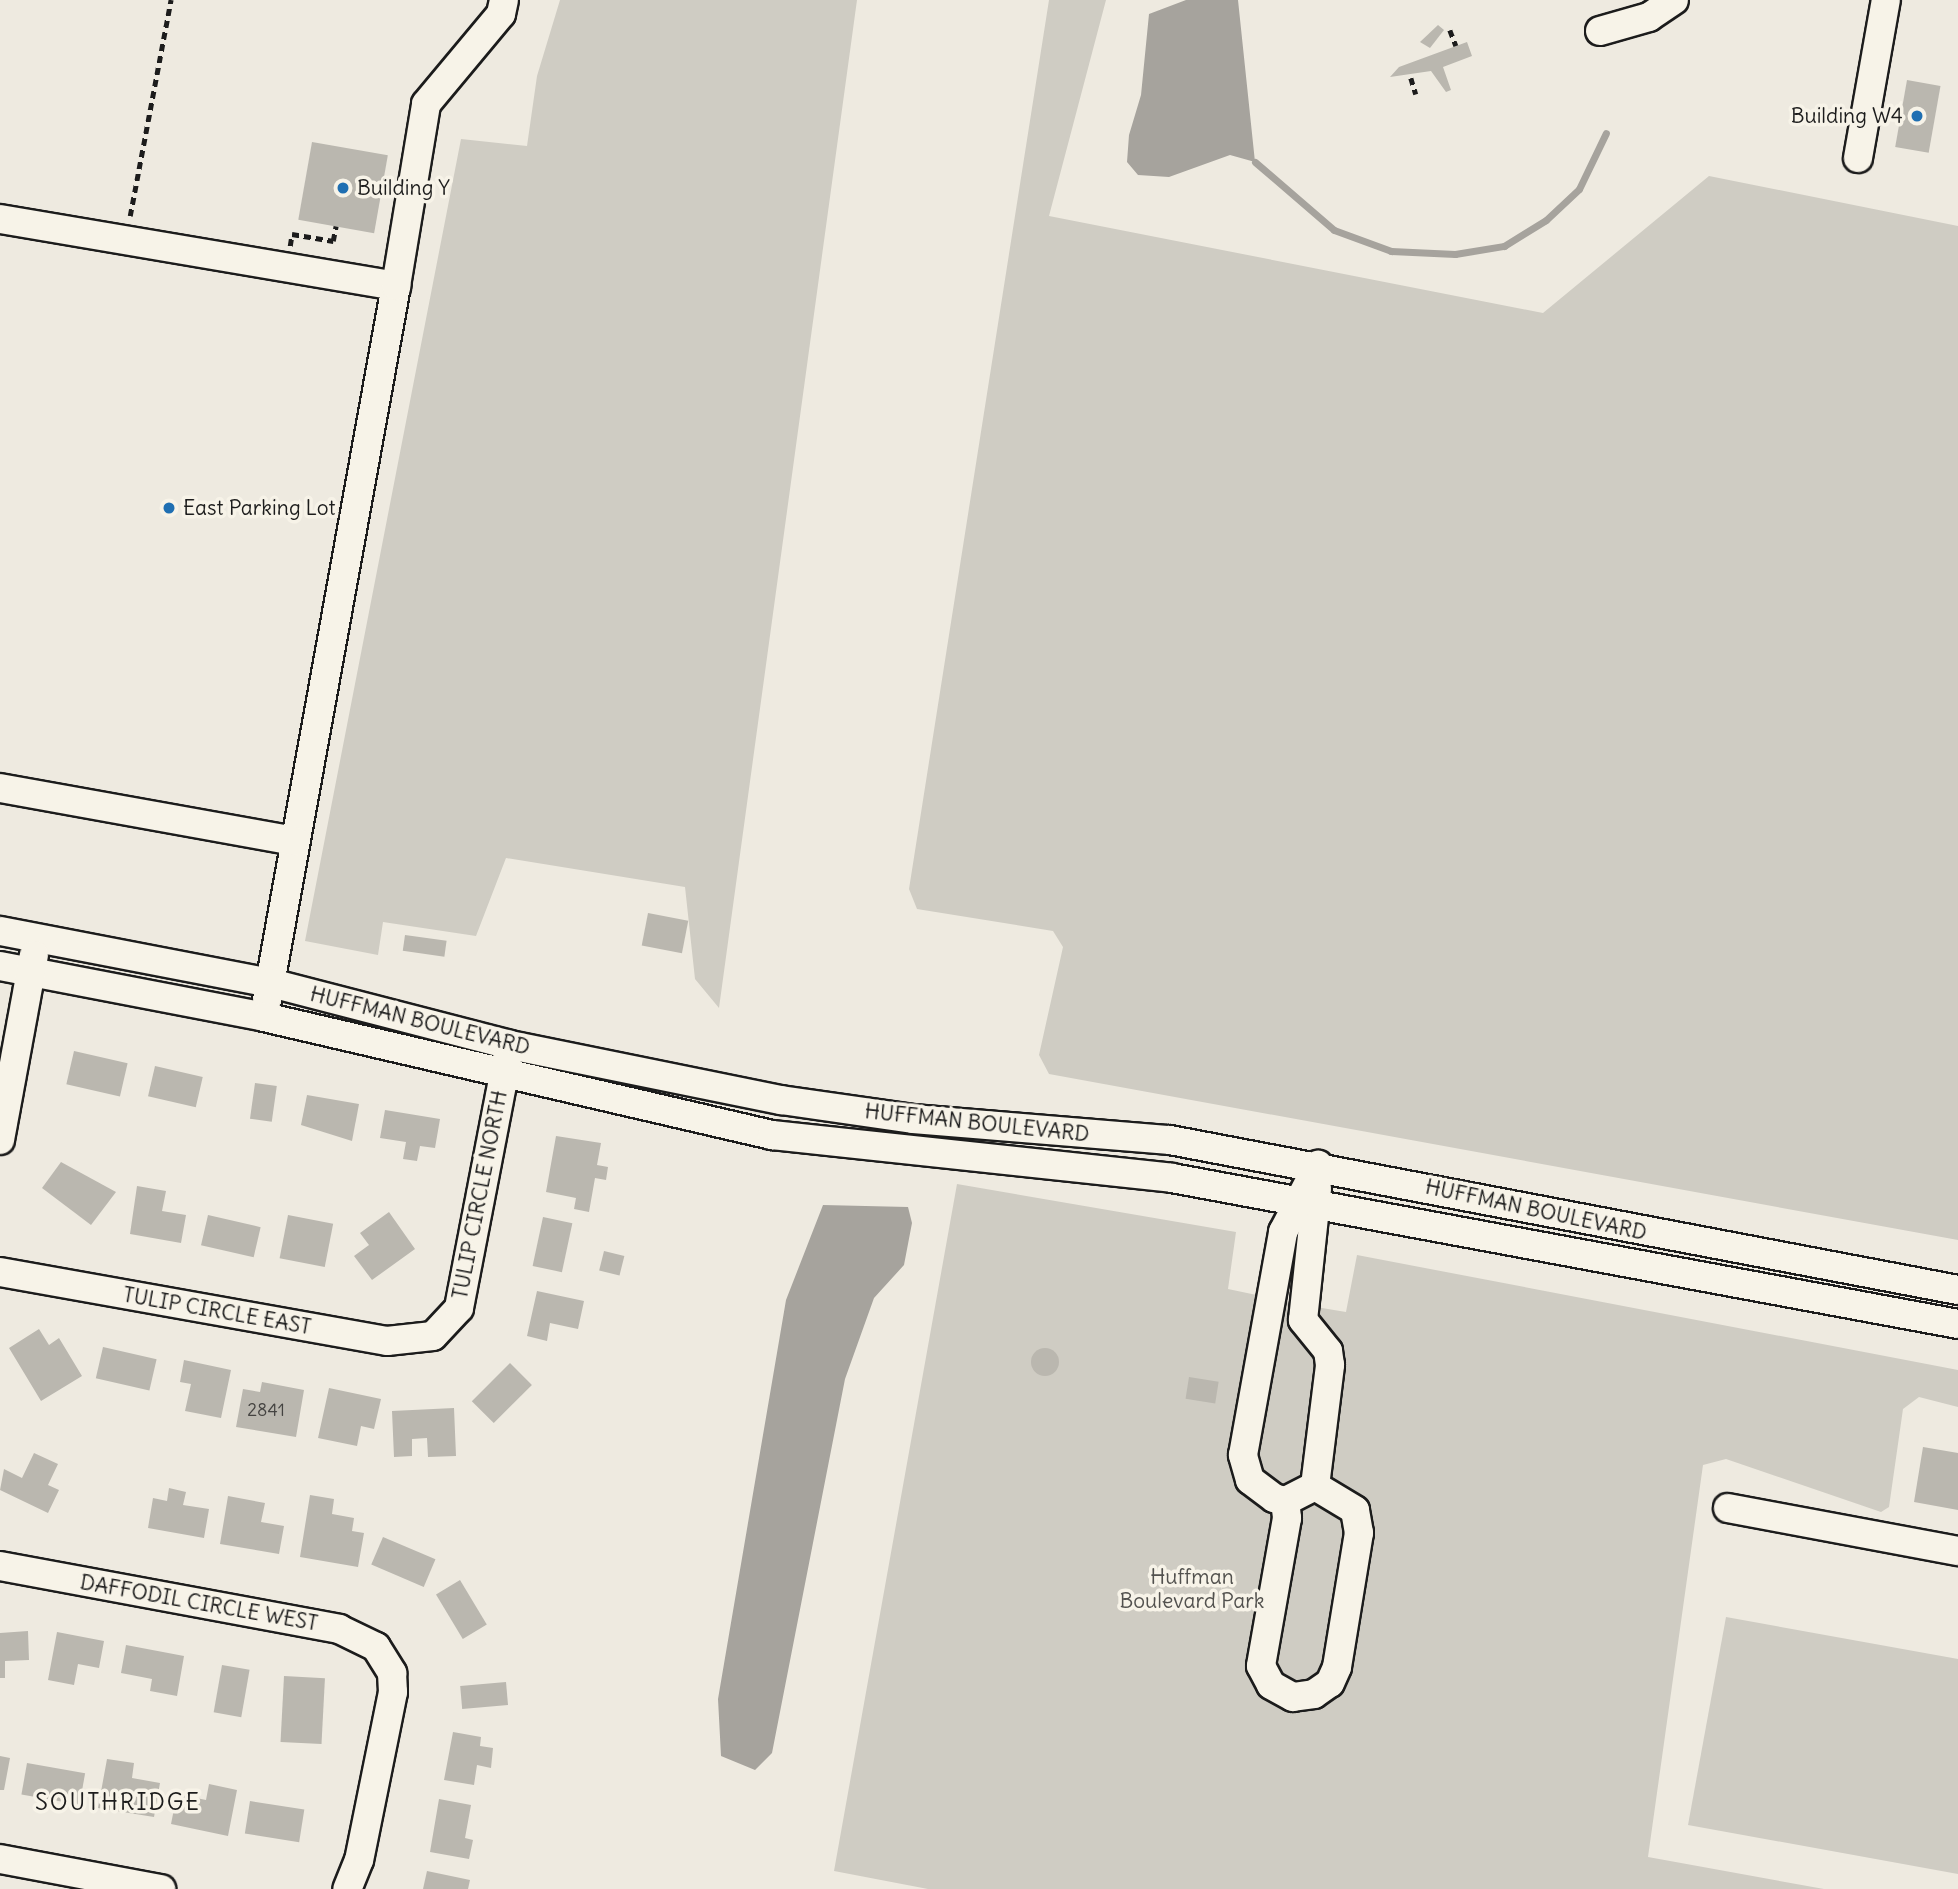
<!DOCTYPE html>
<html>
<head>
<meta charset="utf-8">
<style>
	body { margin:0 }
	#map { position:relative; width:1958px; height:1889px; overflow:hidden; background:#eeeae0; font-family:Delius,sans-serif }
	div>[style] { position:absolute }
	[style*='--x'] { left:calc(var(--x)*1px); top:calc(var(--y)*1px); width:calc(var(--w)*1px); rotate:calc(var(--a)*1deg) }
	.green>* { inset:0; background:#cfccc3 }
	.water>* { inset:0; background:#a6a39d }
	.stream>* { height:7px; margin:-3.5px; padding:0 3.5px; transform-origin:3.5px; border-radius:3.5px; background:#a6a39d }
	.building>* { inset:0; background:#bab7af; transform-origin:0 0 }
	.round { border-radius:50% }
	.path>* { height:4.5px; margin-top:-2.25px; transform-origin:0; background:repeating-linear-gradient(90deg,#1c1c1c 0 7px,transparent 0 12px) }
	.roads { filter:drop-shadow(2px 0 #1c1c1c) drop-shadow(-2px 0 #1c1c1c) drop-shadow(0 2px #1c1c1c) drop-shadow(0 -2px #1c1c1c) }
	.minor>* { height:28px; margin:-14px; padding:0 14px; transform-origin:14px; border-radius:14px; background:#f7f3e8 }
	.dots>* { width:19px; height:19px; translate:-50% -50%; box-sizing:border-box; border:4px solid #f7f3e8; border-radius:50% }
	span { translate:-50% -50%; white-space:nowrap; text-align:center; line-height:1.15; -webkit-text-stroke:7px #f7f3e8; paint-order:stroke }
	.number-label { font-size:18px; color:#444341 }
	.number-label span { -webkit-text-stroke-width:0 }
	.poi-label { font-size:21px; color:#1c1c1c }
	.right { translate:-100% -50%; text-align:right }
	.left { translate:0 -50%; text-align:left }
	.street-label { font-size:21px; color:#1c1c1c }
	.park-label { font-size:21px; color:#52514e }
	.neighbourhood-label { font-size:23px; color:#1c1c1c; letter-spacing:2px }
</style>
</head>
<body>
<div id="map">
	<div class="green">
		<i style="clip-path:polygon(560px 0,857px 0,719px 1008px,695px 979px,685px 887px,506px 858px,476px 936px,383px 922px,378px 955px,305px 941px,461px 139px,527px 146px,537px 76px)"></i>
		<i style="clip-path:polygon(1049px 0,1106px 0,1049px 216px,1543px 313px,1709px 176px,1958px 226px,1958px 1240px,1049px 1074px,1039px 1055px,1063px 947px,1053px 931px,917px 909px,909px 889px)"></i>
		<i style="clip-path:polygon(957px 1184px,1236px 1232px,1228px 1289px,1304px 1305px,1346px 1312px,1357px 1255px,1958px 1370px,1958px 1407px,1919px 1397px,1903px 1409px,1889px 1507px,1881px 1512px,1726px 1459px,1703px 1465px,1648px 1857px,1824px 1889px,928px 1889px,834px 1871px)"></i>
		<i style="clip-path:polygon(1726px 1617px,1958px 1659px,1958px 1874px,1688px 1825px)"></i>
	</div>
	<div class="water">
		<i style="clip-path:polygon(1186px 0,1238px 0,1255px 162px,1230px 155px,1169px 177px,1138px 175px,1127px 162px,1129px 135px,1141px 95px,1149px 14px)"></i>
		<i style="clip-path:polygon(823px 1205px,908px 1207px,912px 1223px,904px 1265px,874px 1298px,845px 1379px,772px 1753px,755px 1770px,721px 1756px,718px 1699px,786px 1300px)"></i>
	</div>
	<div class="stream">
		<i style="--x:1255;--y:162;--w:104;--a:40.7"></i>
		<i style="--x:1334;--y:230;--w:61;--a:20.2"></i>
		<i style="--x:1391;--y:251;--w:64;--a:2.7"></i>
		<i style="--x:1455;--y:254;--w:50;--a:-9.3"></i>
		<i style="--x:1504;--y:246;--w:49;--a:-31.8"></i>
		<i style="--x:1546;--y:220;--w:45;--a:-43.2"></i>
		<i style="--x:1579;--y:189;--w:62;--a:-64.3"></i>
	</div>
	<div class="building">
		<i style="clip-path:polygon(1438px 25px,1444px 30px,1430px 48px,1420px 42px)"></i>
		<i style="clip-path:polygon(1467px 42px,1472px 56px,1443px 67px,1451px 90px,1446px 92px,1431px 71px,1390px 77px,1399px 67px)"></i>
		<i style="left:1907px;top:80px;width:34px;height:68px;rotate:10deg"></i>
		<i style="left:312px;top:142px;width:77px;height:79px;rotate:10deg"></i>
		<i style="left:648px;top:913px;width:41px;height:33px;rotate:11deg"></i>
		<i style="left:405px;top:935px;width:42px;height:16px;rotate:8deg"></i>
		<i style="left:74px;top:1051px;width:55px;height:34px;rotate:13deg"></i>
		<i style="left:155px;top:1066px;width:49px;height:31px;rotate:13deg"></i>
		<i style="left:255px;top:1083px;width:22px;height:36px;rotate:8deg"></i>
		<i style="clip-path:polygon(307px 1095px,359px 1104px,352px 1141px,301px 1125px)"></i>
		<i style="clip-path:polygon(385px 1110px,440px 1119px,435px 1148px,420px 1146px,417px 1161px,403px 1159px,406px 1142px,380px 1138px)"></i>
		<i style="clip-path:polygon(556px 1136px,601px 1143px,597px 1165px,608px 1167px,606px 1180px,595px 1178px,589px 1212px,574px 1209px,576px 1198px,546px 1192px)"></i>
		<i style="clip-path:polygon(61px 1162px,116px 1192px,91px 1225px,42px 1188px)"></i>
		<i style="clip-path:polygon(137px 1186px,166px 1191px,162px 1211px,186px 1215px,181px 1243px,130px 1234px)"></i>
		<i style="clip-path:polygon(389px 1212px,415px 1249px,372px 1280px,354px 1256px,369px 1245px,360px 1233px)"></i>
		<i style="left:208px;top:1215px;width:54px;height:31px;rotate:13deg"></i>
		<i style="left:288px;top:1215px;width:46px;height:44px;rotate:11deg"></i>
		<i style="left:543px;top:1217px;width:30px;height:50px;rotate:12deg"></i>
		<i style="left:604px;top:1251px;width:21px;height:20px;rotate:14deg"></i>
		<i style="clip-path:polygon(537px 1291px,584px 1301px,578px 1329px,550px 1323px,547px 1341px,527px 1336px)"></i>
		<i style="clip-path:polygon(39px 1329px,49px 1345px,59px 1338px,82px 1376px,41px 1401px,9px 1348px)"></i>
		<i style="left:103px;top:1347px;width:55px;height:32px;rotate:13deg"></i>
		<i class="round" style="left:1031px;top:1348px;width:28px;height:28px"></i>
		<i style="clip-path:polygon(184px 1360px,231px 1370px,221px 1418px,185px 1411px,191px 1384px,180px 1382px)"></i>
		<i style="left:510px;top:1363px;width:31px;height:54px;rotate:45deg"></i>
		<i style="left:1189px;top:1377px;width:30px;height:22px;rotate:9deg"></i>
		<i style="clip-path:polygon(262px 1382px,304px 1390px,296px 1437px,236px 1427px,243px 1389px,260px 1392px)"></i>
		<i style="clip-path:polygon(329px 1388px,381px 1399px,374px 1429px,361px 1426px,357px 1446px,318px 1438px)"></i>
		<i style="clip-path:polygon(454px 1408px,456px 1456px,428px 1457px,427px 1438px,412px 1439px,412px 1456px,394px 1457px,392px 1411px)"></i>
		<i style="clip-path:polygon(1923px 1447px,1958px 1453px,1958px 1510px,1914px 1502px)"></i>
		<i style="clip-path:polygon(34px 1453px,58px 1464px,48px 1485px,59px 1490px,48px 1513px,0 1490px,4px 1469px,22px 1478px)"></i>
		<i style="clip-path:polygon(169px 1488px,186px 1492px,183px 1505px,209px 1509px,204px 1538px,148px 1528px,153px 1498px,167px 1501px)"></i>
		<i style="clip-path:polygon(310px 1495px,334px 1499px,332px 1514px,354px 1518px,352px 1531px,364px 1533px,358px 1567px,300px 1557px)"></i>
		<i style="clip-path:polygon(228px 1496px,265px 1503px,261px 1522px,284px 1526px,279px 1554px,220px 1544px)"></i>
		<i style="left:383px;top:1537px;width:57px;height:30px;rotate:23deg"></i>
		<i style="left:460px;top:1580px;width:52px;height:28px;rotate:59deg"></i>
		<i style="clip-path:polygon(28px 1631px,29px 1660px,5px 1661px,5px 1678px,0 1678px,0 1633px)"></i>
		<i style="clip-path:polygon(57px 1632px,104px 1641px,99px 1668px,78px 1664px,74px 1685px,48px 1680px)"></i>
		<i style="clip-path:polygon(126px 1645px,184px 1656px,177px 1696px,150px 1691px,152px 1679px,121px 1673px)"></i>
		<i style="left:222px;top:1665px;width:28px;height:48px;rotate:10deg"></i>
		<i style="left:284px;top:1676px;width:41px;height:66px;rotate:3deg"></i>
		<i style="left:506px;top:1682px;width:23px;height:46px;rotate:85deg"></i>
		<i style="clip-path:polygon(453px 1732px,481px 1737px,480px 1746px,493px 1748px,491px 1768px,477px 1765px,474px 1785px,444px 1780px)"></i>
		<i style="clip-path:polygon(0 1756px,10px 1758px,4px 1790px,0 1790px)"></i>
		<i style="clip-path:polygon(107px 1759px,134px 1763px,132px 1778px,160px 1783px,154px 1817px,98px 1808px)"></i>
		<i style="left:27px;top:1763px;width:59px;height:32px;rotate:10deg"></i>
		<i style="clip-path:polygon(209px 1784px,237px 1790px,228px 1836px,171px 1824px,177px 1794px,206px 1800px)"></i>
		<i style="clip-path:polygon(439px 1799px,471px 1805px,465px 1838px,473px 1840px,469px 1859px,430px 1852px)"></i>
		<i style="left:250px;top:1801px;width:55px;height:33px;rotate:9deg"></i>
		<i style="clip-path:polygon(427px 1871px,470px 1880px,468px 1889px,423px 1889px)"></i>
	</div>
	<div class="path">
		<i style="--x:1450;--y:30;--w:17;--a:69"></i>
		<i style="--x:1411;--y:78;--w:17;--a:73"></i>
		<i style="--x:130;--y:216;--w:220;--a:-79.3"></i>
		<i style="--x:290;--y:246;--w:12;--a:-81"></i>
		<i style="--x:292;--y:234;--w:42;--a:9.7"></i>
		<i style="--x:333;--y:241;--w:15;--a:-79"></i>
	</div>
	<div class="roads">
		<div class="minor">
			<i style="--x:1600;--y:31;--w:51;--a:-15.9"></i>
			<i style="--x:1649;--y:17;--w:30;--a:-34"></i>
			<i style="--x:1858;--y:158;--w:160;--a:-80"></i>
			<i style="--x:0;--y:219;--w:402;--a:9.6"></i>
			<i style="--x:396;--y:286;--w:726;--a:100.24"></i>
			<i style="--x:396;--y:286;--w:184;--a:-80.6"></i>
			<i style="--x:426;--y:104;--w:117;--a:-50.2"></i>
			<i style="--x:501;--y:14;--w:14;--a:-78"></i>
			<i style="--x:0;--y:788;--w:300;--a:10.2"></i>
			<i style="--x:0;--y:931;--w:276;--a:10.9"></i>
			<i style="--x:271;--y:983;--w:247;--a:14.5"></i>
			<i style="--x:510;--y:1045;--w:277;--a:11.5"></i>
			<i style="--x:781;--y:1100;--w:133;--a:8.2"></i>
			<i style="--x:913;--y:1119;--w:258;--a:4.7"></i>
			<i style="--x:1170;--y:1140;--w:802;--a:10.78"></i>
			<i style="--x:0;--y:966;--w:269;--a:10.9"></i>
			<i style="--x:264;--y:1017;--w:522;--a:13.08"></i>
			<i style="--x:772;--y:1135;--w:402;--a:6.1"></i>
			<i style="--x:1172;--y:1178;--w:799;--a:10.52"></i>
			<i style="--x:0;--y:1140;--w:188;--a:-79.6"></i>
			<i style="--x:0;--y:1272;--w:393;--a:10.1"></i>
			<i style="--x:387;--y:1341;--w:46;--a:-6.2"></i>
			<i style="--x:433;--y:1336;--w:38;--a:-47"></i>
			<i style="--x:459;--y:1308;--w:254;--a:-79.1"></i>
			<i style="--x:1315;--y:1486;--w:122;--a:-82.9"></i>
			<i style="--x:1330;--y:1365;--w:14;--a:-98"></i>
			<i style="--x:1328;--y:1351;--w:40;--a:-129"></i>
			<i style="--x:1303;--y:1320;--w:132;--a:-83.9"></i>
			<i style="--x:1285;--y:1501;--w:17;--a:83"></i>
			<i style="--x:1287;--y:1518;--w:150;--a:100"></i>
			<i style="--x:1261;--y:1666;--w:21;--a:62"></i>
			<i style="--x:1271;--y:1685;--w:25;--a:29"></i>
			<i style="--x:1293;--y:1697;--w:21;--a:-8"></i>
			<i style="--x:1314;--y:1694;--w:19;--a:-35"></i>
			<i style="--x:1330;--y:1683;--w:17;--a:-66"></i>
			<i style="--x:1337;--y:1667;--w:136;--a:-80.7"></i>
			<i style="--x:1359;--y:1533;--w:23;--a:-100"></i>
			<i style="--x:1355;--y:1510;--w:47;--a:-149"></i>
			<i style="--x:1315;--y:1486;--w:34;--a:153"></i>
			<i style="--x:1285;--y:1501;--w:11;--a:-165"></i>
			<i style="--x:1274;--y:1498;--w:30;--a:-143"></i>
			<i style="--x:1250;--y:1480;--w:26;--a:-106"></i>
			<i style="--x:1243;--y:1455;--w:227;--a:-79.8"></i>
			<i style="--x:1283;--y:1232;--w:76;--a:-62.4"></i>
			<i style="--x:1728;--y:1508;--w:234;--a:10.6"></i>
			<i style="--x:0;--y:1566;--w:345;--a:10.5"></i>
			<i style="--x:339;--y:1629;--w:41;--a:25.9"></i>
			<i style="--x:376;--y:1647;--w:31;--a:58"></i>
			<i style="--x:392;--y:1673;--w:19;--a:87"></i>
			<i style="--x:393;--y:1692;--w:171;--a:101.4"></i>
			<i style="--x:359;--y:1860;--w:31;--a:112"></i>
			<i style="--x:0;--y:1859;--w:164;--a:10.6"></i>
		</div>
	</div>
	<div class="dots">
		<i style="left:1917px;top:116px;background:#1f6fb2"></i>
		<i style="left:343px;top:188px;background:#1f6fb2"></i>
		<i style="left:169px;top:508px;background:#1f6fb2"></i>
	</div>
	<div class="number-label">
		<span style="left:266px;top:1410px">2841</span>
	</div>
	<div class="poi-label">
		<span class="right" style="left:1903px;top:116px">Building W4</span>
		<span class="left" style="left:357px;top:188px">Building Y</span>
		<span class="left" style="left:183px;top:508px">East Parking Lot</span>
	</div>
	<div class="street-label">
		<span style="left:420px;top:1021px;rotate:14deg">HUFFMAN BOULEVARD</span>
		<span style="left:977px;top:1123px;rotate:6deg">HUFFMAN BOULEVARD</span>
		<span style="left:480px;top:1195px;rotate:-79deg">TULIP CIRCLE NORTH</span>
		<span style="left:1536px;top:1210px;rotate:12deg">HUFFMAN BOULEVARD</span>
		<span style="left:217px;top:1311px;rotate:10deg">TULIP CIRCLE EAST</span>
		<span style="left:199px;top:1603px;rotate:10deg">DAFFODIL CIRCLE WEST</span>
	</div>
	<div class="park-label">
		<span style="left:1192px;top:1589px">Huffman<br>Boulevard Park</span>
	</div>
	<div class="neighbourhood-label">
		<span style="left:118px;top:1802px">SOUTHRIDGE</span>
	</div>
</div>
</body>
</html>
